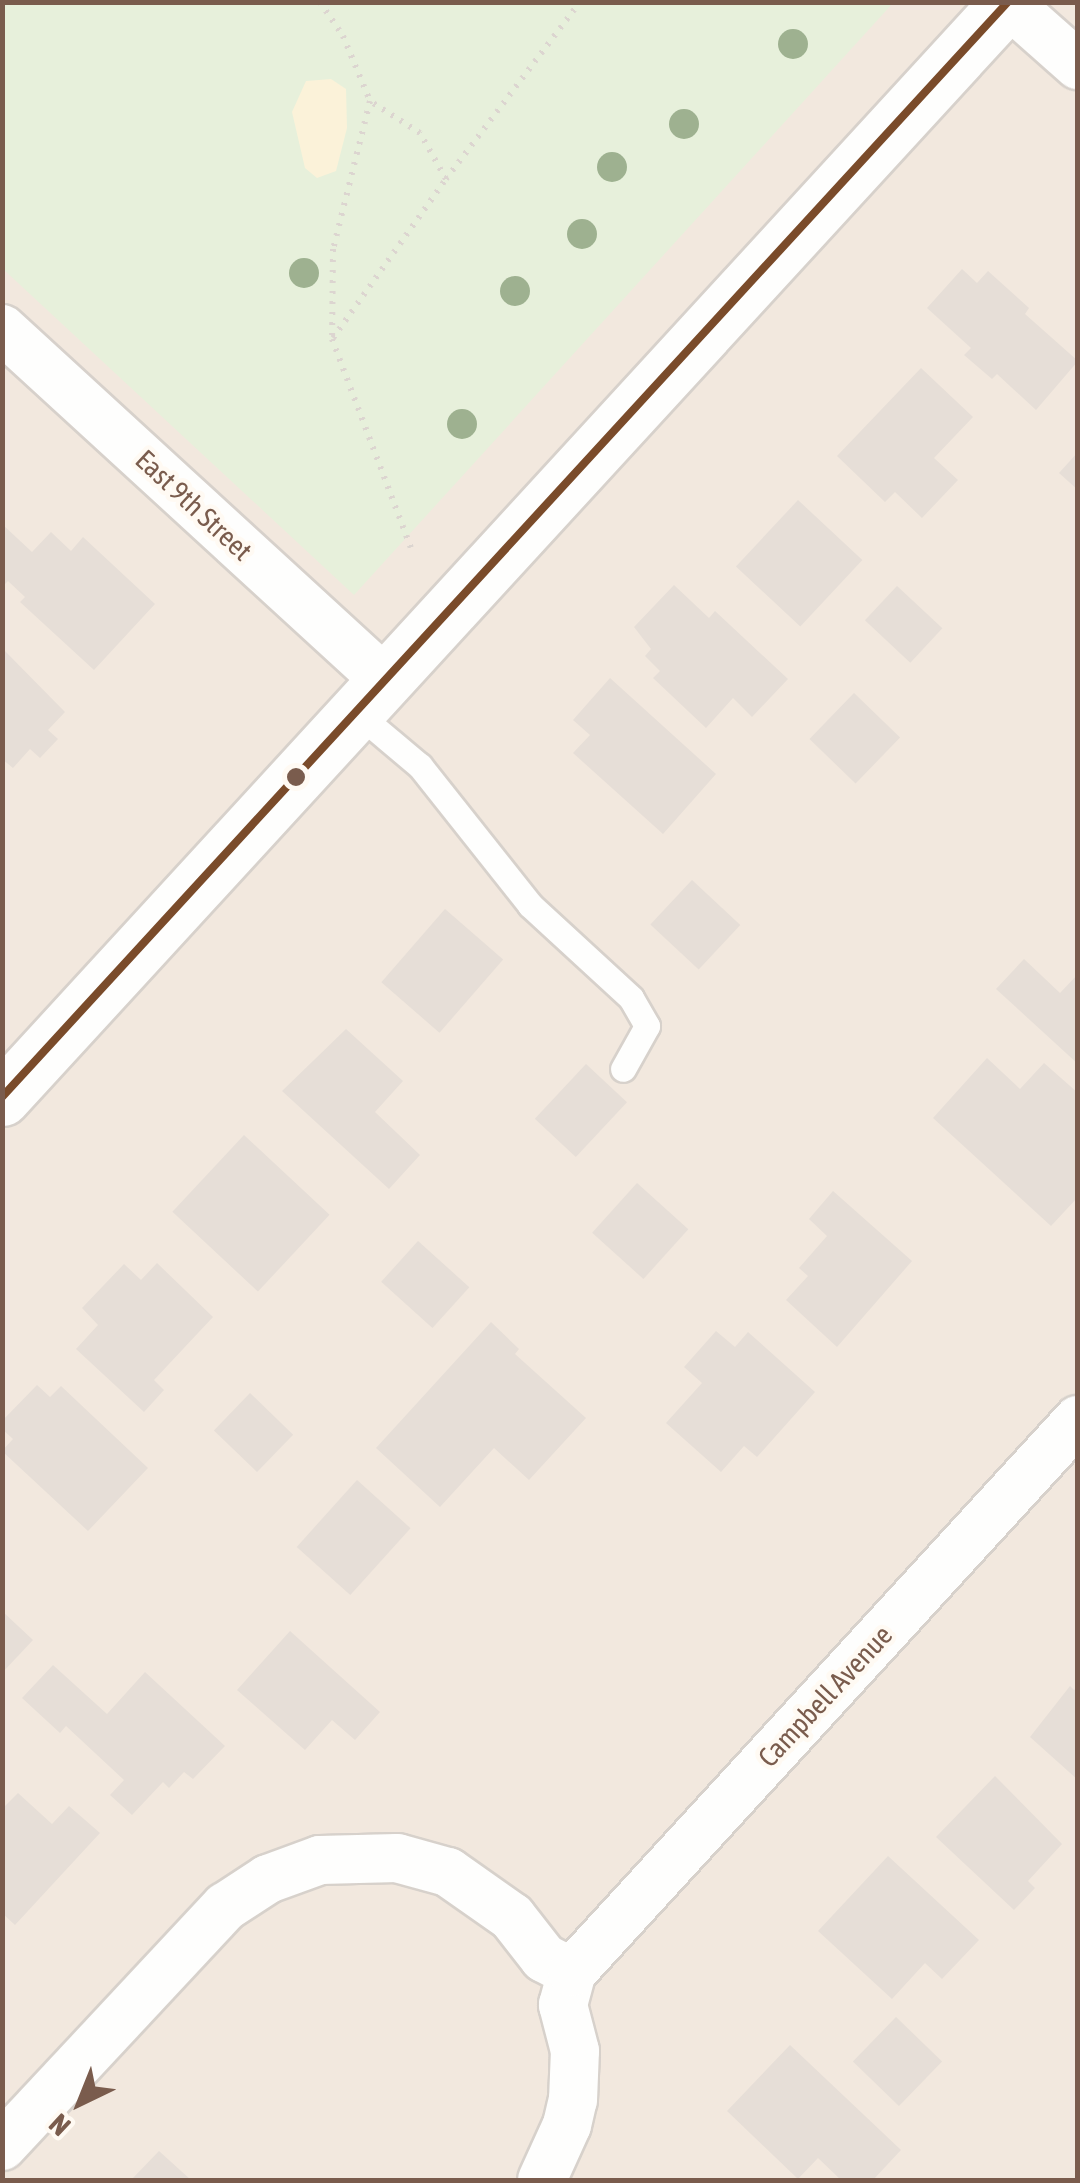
<!DOCTYPE html>
<html>
<head>
<meta charset="utf-8">
<style>
	body { margin:0 }
	#map { position:relative; width:1080px; height:2183px; overflow:hidden; background:#f9f5f0; font-family:"Asap Condensed",sans-serif }
	div>[style] { position:absolute }
	[style*='--x'] { left:calc(var(--x)*1px); top:calc(var(--y)*1px); width:calc(var(--w)*1px); rotate:calc(var(--a)*1deg) }
	.residential>* { inset:0; background:#f2e8de; transform-origin:0 0 }
	.green>* { inset:0; background:#e7f0db }
	.sand>* { inset:0; background:#fbf2d9 }
	.building>* { inset:0; background:#e6ded7; transform-origin:0 0 }
	.path>* { height:6px; margin-top:-3px; transform-origin:0; background:repeating-linear-gradient(90deg,#dcd5d0 0 2.5px,transparent 0 10.5px) }
	.roads { filter:drop-shadow(2px 0 #d7d1cb) drop-shadow(-2px 0 #d7d1cb) drop-shadow(0 2px #d7d1cb) drop-shadow(0 -2px #d7d1cb) }
	.service>* { height:25px; margin:-12.5px; padding:0 12.5px; transform-origin:12.5px; border-radius:12.5px; background:#fefefd }
	.minor>* { height:48px; margin:-24px; padding:0 24px; transform-origin:24px; border-radius:24px; background:#fefefd }
	.secondary>* { height:55px; margin:-27.5px; padding:0 27.5px; transform-origin:27.5px; border-radius:27.5px; background:#fefefd }
	.bus-1>* { height:8px; margin:-4px; padding:0 4px; transform-origin:4px; border-radius:4px; background:#7a4b2a }
	.trees>* { width:30px; height:30px; margin:-15px; border-radius:50%; background:#9eb190 }
	.dots>* { width:28px; height:28px; translate:-50% -50%; box-sizing:border-box; border:5px solid #fffaf3; border-radius:50% }
	span { translate:-50% -50%; white-space:nowrap; text-align:center; line-height:1.15; -webkit-text-stroke:9px #fffaf3; paint-order:stroke }
	.street-label { font-size:28px; color:#7a5c4d }
	.frame { position:absolute; inset:0; border:5px solid #7a5c4d; pointer-events:none }
	.north { position:absolute; left:30px; top:2053px; width:100px; height:100px; -webkit-text-stroke:8px #fffaf3; paint-order:stroke; rotate:223deg; font-size:28px; font-weight:700; line-height:40px; text-align:center; color:#7a5c4d }
	.north::after { content:''; display:block; margin:auto; width:35px; height:45px; background:#7a5c4d; clip-path:polygon(50% 0,100% 100%,50% 72%,0 100%) }
</style>
</head>
<body>
<div id="map">
	<div class="residential">
		<i style="left:3px;top:3px;width:1074px;height:2177px"></i>
	</div>
	<div class="green">
		<i style="clip-path:polygon(2px 3px,893px 3px,354px 595px,3px 269px)"></i>
	</div>
	<div class="sand">
		<i style="clip-path:polygon(331px 79px,346px 89px,347px 128px,336px 171px,317px 178px,305px 168px,292px 112px,306px 81px)"></i>
	</div>
	<div class="building">
		<i style="clip-path:polygon(962px 269px,977px 283px,988px 271px,1029px 308px,1025px 314px,1078px 361px,1036px 410px,997px 374px,992px 379px,964px 355px,971px 348px,927px 308px)"></i>
		<i style="clip-path:polygon(921px 368px,973px 417px,934px 458px,958px 480px,922px 518px,895px 492px,885px 502px,837px 456px)"></i>
		<i style="clip-path:polygon(1078px 452px,1078px 490px,1059px 473px)"></i>
		<i style="left:798px;top:500px;width:88px;height:91px;rotate:43deg"></i>
		<i style="clip-path:polygon(2px 524px,32px 552px,51px 532px,71px 551px,83px 537px,155px 604px,94px 670px,20px 602px,25px 597px,8px 581px,2px 587px)"></i>
		<i style="clip-path:polygon(674px 585px,709px 618px,715px 611px,788px 679px,752px 717px,733px 698px,706px 728px,653px 678px,660px 671px,645px 656px,651px 649px,634px 627px)"></i>
		<i style="left:897px;top:586px;width:62px;height:47px;rotate:43deg"></i>
		<i style="clip-path:polygon(2px 648px,65px 712px,48px 730px,58px 739px,40px 758px,30px 749px,13px 768px,2px 759px)"></i>
		<i style="clip-path:polygon(610px 678px,716px 774px,663px 834px,573px 753px,590px 735px,573px 720px)"></i>
		<i style="left:854px;top:693px;width:64px;height:64px;rotate:44deg"></i>
		<i style="left:692px;top:880px;width:66px;height:61px;rotate:43deg"></i>
		<i style="left:445px;top:909px;width:77px;height:97px;rotate:41deg"></i>
		<i style="clip-path:polygon(1024px 959px,1060px 993px,1078px 974px,1078px 1064px,996px 989px)"></i>
		<i style="clip-path:polygon(346px 1029px,403px 1081px,375px 1112px,420px 1155px,389px 1189px,282px 1091px)"></i>
		<i style="clip-path:polygon(987px 1058px,1020px 1089px,1044px 1063px,1078px 1093px,1078px 1197px,1051px 1226px,933px 1118px)"></i>
		<i style="left:586px;top:1064px;width:56px;height:75px;rotate:43deg"></i>
		<i style="left:244px;top:1135px;width:117px;height:105px;rotate:43deg"></i>
		<i style="left:637px;top:1183px;width:69px;height:67px;rotate:42deg"></i>
		<i style="clip-path:polygon(833px 1191px,912px 1261px,837px 1347px,786px 1300px,808px 1276px,799px 1268px,827px 1236px,809px 1219px)"></i>
		<i style="left:418px;top:1241px;width:69px;height:55px;rotate:42deg"></i>
		<i style="clip-path:polygon(157px 1263px,213px 1317px,154px 1380px,164px 1390px,144px 1412px,76px 1349px,98px 1325px,82px 1308px,124px 1264px,141px 1280px)"></i>
		<i style="clip-path:polygon(491px 1322px,519px 1349px,515px 1354px,586px 1418px,529px 1480px,494px 1448px,440px 1507px,376px 1448px)"></i>
		<i style="clip-path:polygon(716px 1331px,735px 1347px,748px 1332px,815px 1392px,757px 1457px,744px 1446px,721px 1472px,666px 1423px,702px 1383px,684px 1367px)"></i>
		<i style="clip-path:polygon(37px 1385px,50px 1397px,61px 1386px,148px 1468px,88px 1531px,2px 1451px,13px 1439px,2px 1429px,2px 1421px)"></i>
		<i style="left:250px;top:1393px;width:60px;height:52px;rotate:44deg"></i>
		<i style="left:357px;top:1480px;width:72px;height:90px;rotate:42deg"></i>
		<i style="clip-path:polygon(2px 1611px,33px 1640px,2px 1673px)"></i>
		<i style="clip-path:polygon(290px 1631px,380px 1712px,355px 1740px,332px 1720px,305px 1750px,237px 1690px)"></i>
		<i style="clip-path:polygon(53px 1665px,107px 1714px,145px 1672px,225px 1746px,193px 1779px,184px 1772px,169px 1788px,163px 1782px,132px 1815px,110px 1795px,124px 1780px,66px 1726px,60px 1733px,22px 1698px)"></i>
		<i style="clip-path:polygon(1070px 1686px,1074px 1690px,1078px 1687px,1078px 1780px,1030px 1737px)"></i>
		<i style="clip-path:polygon(995px 1776px,1062px 1844px,1028px 1881px,1035px 1888px,1014px 1910px,936px 1837px)"></i>
		<i style="clip-path:polygon(18px 1793px,52px 1824px,69px 1806px,100px 1833px,15px 1925px,2px 1913px,2px 1809px)"></i>
		<i style="clip-path:polygon(888px 1856px,979px 1940px,942px 1979px,925px 1963px,892px 1999px,818px 1931px)"></i>
		<i style="left:896px;top:2017px;width:64px;height:62px;rotate:44deg"></i>
		<i style="clip-path:polygon(790px 2045px,901px 2150px,873px 2180px,841px 2180px,818px 2158px,798px 2179px,727px 2111px)"></i>
		<i style="clip-path:polygon(159px 2151px,191px 2180px,131px 2180px)"></i>
	</div>
	<div class="path">
		<i style="--x:320;--y:2;--w:41;--a:55.9"></i>
		<i style="--x:343;--y:36;--w:70;--a:67.4"></i>
		<i style="--x:370;--y:101;--w:153;--a:104"></i>
		<i style="--x:333;--y:249;--w:90;--a:90.6"></i>
		<i style="--x:332;--y:339;--w:223;--a:69.3"></i>
		<i style="--x:446;--y:179;--w:222;--a:-52.9"></i>
		<i style="--x:333;--y:338;--w:195;--a:-54.6"></i>
		<i style="--x:446;--y:179;--w:53;--a:-119.5"></i>
		<i style="--x:420;--y:133;--w:59;--a:-147.4"></i>
	</div>
	<div class="roads">
		<div class="service">
			<i style="--x:357;--y:713;--w:82;--a:40.1"></i>
			<i style="--x:420;--y:766;--w:177;--a:51.6"></i>
			<i style="--x:530;--y:905;--w:137;--a:42.6"></i>
			<i style="--x:631;--y:998;--w:32;--a:60"></i>
			<i style="--x:647;--y:1026;--w:49;--a:119.2"></i>
		</div>
		<div class="minor">
			<i style="--x:1008;--y:3;--w:94;--a:41.5"></i>
			<i style="--x:2;--y:329;--w:521;--a:42.51"></i>
			<i style="--x:2;--y:2146;--w:327;--a:-47"></i>
			<i style="--x:225;--y:1907;--w:51;--a:-33.1"></i>
			<i style="--x:268;--y:1879;--w:55;--a:-20.1"></i>
			<i style="--x:320;--y:1860;--w:77;--a:-1.5"></i>
			<i style="--x:397;--y:1858;--w:53;--a:15.4"></i>
			<i style="--x:448;--y:1872;--w:78;--a:35.1"></i>
			<i style="--x:512;--y:1917;--w:52;--a:52"></i>
			<i style="--x:544;--y:1958;--w:31;--a:27"></i>
			<i style="--x:542;--y:2180;--w:60;--a:-65.6"></i>
			<i style="--x:567;--y:2125;--w:26;--a:-77"></i>
			<i style="--x:573;--y:2100;--w:49;--a:-87.7"></i>
			<i style="--x:575;--y:2051;--w:48;--a:-104.6"></i>
			<i style="--x:563;--y:2005;--w:34;--a:-75"></i>
			<i style="--x:572;--y:1972;--w:749;--a:-47.49"></i>
		</div>
		<div class="secondary">
			<i style="--x:2;--y:1098;--w:1488;--a:-47.45"></i>
		</div>
	</div>
	<div class="bus-1">
		<i style="--x:2;--y:1097;--w:1487;--a:-47.43"></i>
	</div>
	<div class="trees">
		<i style="left:793px;top:44px"></i>
		<i style="left:684px;top:124px"></i>
		<i style="left:612px;top:167px"></i>
		<i style="left:582px;top:234px"></i>
		<i style="left:304px;top:273px"></i>
		<i style="left:515px;top:291px"></i>
		<i style="left:462px;top:424px"></i>
	</div>
	<div class="dots">
		<i style="left:296px;top:777px;background:#7a5c4d"></i>
	</div>
	<div class="street-label">
		<span style="left:194px;top:505px;rotate:43deg">East 9th Street</span>
		<span style="left:825px;top:1696px;rotate:-47deg">Campbell Avenue</span>
	</div>
	<div class="frame"></div>
	<div class="north">N</div>
</div>
</body>
</html>
